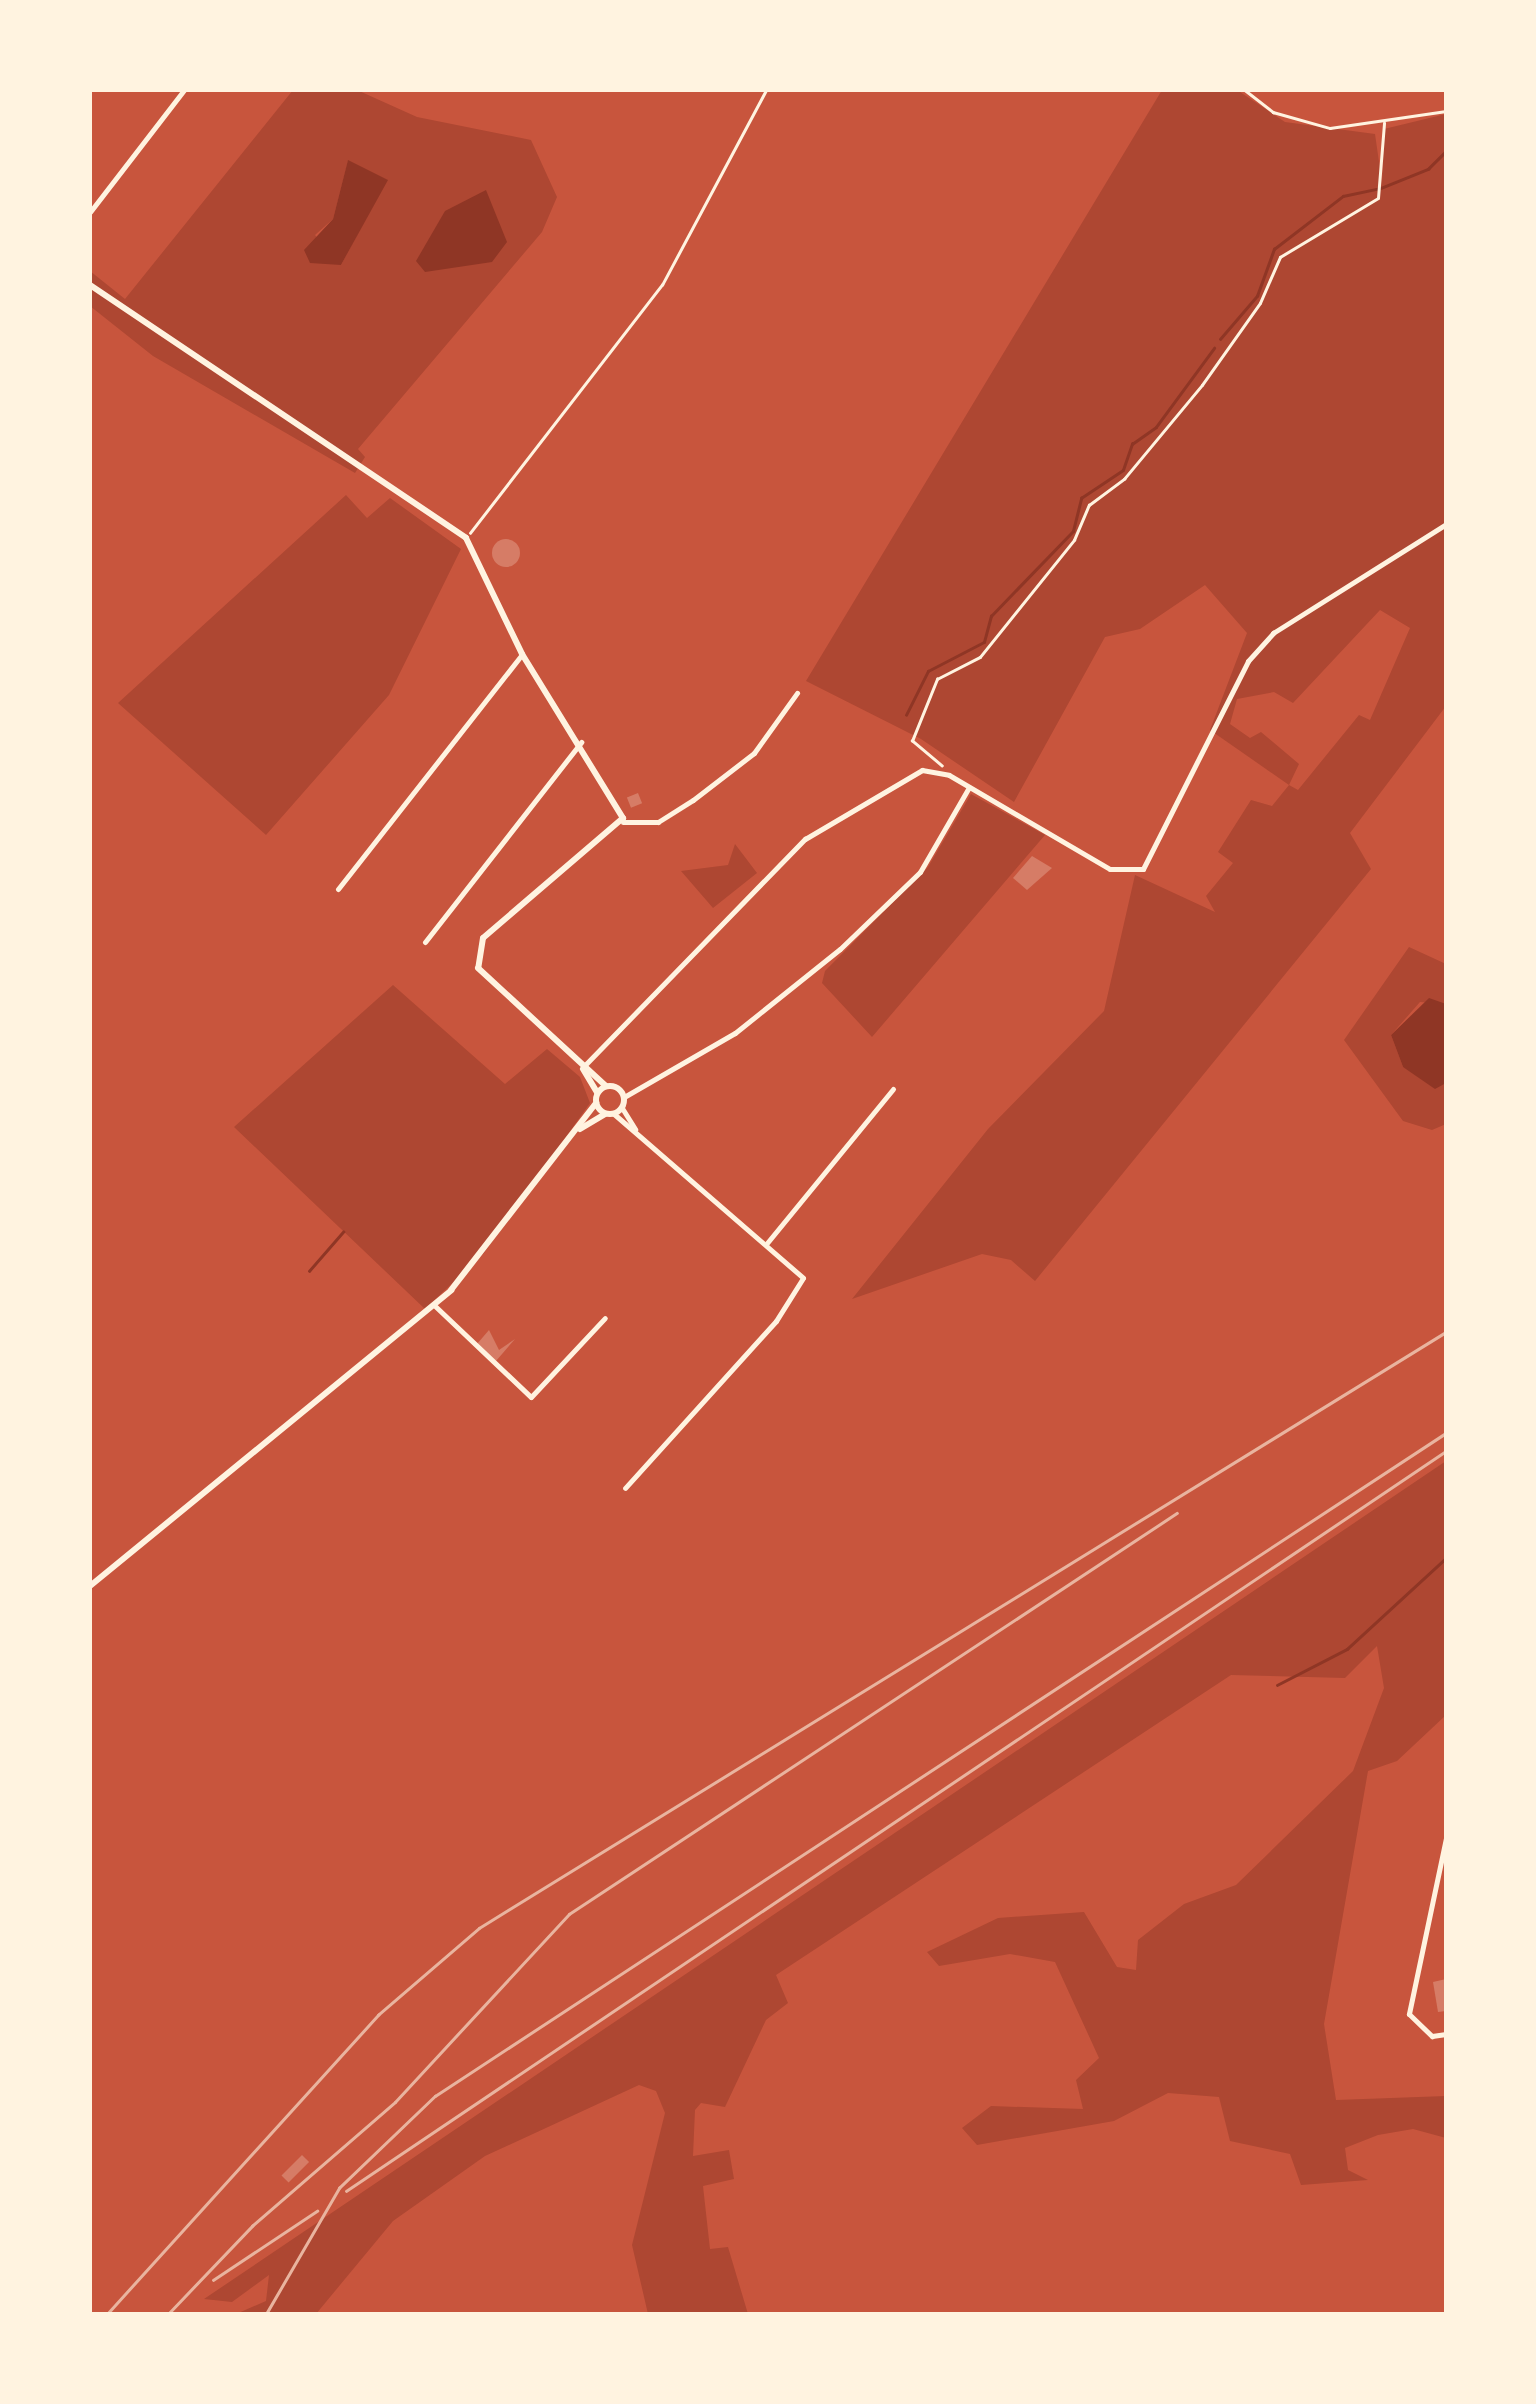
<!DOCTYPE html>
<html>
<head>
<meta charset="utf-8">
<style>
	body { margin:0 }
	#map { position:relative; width:1536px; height:2404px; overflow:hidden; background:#c8553d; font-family:"Archivo Narrow",sans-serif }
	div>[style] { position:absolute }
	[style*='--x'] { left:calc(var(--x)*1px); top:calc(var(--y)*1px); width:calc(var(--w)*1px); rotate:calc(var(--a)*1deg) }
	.green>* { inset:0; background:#ae4732 }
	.water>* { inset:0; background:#8f3625 }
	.stream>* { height:2.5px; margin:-1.25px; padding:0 1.25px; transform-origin:1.25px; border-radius:1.25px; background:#8f3625 }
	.building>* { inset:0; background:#d67c66; transform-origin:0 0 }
	.round { border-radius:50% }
	.path>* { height:2.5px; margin:-1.25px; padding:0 1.25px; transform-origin:1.25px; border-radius:1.25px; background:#fff3e0 }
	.minor>* { height:5px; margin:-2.5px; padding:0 2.5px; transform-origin:2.5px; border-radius:2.5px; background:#fff3e0 }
	.tertiary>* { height:6px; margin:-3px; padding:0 3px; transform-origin:3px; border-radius:3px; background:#fff3e0 }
	.tertiary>.ring { margin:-3px; padding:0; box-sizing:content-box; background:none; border:6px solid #fff3e0; border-radius:50% }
	.rail>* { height:2.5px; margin:-1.25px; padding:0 1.25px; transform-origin:1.25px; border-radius:1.25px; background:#e9b49f }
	span { translate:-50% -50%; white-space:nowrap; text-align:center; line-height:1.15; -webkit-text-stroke:8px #fff3e0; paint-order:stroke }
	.frame { position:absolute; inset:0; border:92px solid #fff3e0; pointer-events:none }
</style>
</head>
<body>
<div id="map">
	<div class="green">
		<i style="clip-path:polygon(evenodd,293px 90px,357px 90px,417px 117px,531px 140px,557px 197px,542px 232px,358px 449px,365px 457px,355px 473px,153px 356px,90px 306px,90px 271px,125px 299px,293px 90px,348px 161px,387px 180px,341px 265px,315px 235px,333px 219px,348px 161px)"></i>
		<i style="clip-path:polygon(evenodd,1162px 90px,1237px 90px,1285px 122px,1375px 134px,1382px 183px,1384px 129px,1446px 114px,1446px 706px,1350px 833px,1371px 869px,1035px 1281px,1011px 1260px,982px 1254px,852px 1299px,988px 1129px,1104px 1011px,1135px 875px,1215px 912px,1206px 896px,1233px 863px,1218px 852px,1251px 800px,1272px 806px,1289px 785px,1210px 730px,1247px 633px,1205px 585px,1140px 629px,1105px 637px,1014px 802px,921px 739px,806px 681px,1162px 90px,1380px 610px,1410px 628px,1370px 720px,1359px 715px,1298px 790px,1289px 785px,1299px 764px,1261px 732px,1250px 738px,1230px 724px,1237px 699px,1274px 692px,1293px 703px,1380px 610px)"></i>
		<i style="clip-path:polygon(346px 495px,367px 518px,390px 498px,461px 549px,389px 695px,266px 835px,118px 703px)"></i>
		<i style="clip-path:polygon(971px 794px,1045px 835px,872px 1037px,822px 983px,825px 971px,928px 867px)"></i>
		<i style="clip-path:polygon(735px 844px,757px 873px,713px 908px,681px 871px,728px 865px)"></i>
		<i style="clip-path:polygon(1409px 947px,1446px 964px,1446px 1004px,1420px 1002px,1391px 1035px,1403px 1067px,1446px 1083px,1446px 1124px,1432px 1130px,1403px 1121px,1344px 1040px)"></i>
		<i style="clip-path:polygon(393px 985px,505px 1084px,547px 1049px,580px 1077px,590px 1103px,484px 1253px,425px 1309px,234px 1127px)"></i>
		<i style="clip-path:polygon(1446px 1461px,1446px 1715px,1397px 1761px,1368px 1771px,1324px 2024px,1336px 2100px,1446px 2096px,1446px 2138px,1413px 2129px,1378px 2135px,1345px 2148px,1348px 2170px,1368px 2180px,1301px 2185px,1290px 2154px,1230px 2141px,1219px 2097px,1168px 2093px,1114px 2121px,977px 2145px,962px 2128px,991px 2106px,1083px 2109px,1076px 2080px,1099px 2058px,1055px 1962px,1010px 1954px,939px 1966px,927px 1952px,998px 1918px,1084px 1912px,1117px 1967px,1136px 1970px,1138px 1940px,1184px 1904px,1236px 1885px,1353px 1771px,1384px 1688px,1377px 1646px,1345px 1678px,1231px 1675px,776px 1975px,788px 2003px,766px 2020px,725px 2107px,701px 2103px,695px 2110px,693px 2156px,729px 2150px,734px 2179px,703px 2186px,710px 2249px,728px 2247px,748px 2314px,648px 2314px,632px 2245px,665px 2113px,656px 2091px,639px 2085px,485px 2156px,393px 2221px,316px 2314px,236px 2314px,266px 2301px,269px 2275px,232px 2302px,204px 2299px)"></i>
	</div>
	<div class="water">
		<i style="clip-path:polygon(348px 160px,388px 180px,341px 265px,310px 263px,304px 250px,333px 219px)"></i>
		<i style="clip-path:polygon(486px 190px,507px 242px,492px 262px,425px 272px,416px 261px,445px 211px)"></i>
		<i style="clip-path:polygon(1429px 998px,1446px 1004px,1446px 1083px,1435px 1089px,1403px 1067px,1391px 1035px)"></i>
	</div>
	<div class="stream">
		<i style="--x:1381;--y:188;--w:51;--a:-22"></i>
		<i style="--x:1428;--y:169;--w:25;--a:-45"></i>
		<i style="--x:1220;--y:339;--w:57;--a:-49.3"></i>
		<i style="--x:1257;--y:296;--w:50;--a:-70.1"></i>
		<i style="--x:1274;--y:249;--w:87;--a:-37.5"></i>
		<i style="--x:1343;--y:196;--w:35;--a:-12"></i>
		<i style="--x:906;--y:715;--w:49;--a:-63.4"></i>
		<i style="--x:928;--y:671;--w:63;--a:-27.4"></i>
		<i style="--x:984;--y:642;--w:27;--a:-75"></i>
		<i style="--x:991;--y:616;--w:118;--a:-46"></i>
		<i style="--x:1073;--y:531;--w:34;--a:-76"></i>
		<i style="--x:1081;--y:498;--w:50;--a:-33.7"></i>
		<i style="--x:1123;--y:470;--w:28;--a:-71"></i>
		<i style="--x:1132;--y:444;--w:29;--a:-35"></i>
		<i style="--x:1156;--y:427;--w:98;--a:-53.7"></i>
		<i style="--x:309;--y:1271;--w:52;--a:-48.9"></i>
		<i style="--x:1277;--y:1685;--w:79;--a:-27.2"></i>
		<i style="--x:1347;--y:1649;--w:134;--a:-42.6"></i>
	</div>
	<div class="building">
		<i class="round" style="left:492px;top:539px;width:28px;height:28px"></i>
		<i style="left:638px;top:793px;width:11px;height:12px;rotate:68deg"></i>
		<i style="clip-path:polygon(1032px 856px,1052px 868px,1027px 890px,1013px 878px)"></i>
		<i style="clip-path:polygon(489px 1330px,499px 1350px,515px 1339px,496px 1361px,477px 1344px)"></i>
		<i style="clip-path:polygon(1446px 1979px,1446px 2011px,1438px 2012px,1433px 1982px)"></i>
		<i style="left:302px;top:2155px;width:10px;height:29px;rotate:45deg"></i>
	</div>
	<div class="path">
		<i style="--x:1245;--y:90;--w:36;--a:38"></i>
		<i style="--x:1273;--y:112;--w:59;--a:15.7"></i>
		<i style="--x:1330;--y:128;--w:117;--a:-8.3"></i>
		<i style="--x:470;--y:533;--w:314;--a:-52.3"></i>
		<i style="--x:662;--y:285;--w:221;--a:-61.9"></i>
		<i style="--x:942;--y:766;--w:39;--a:-140"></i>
		<i style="--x:912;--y:741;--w:67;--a:-68"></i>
		<i style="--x:937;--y:679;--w:48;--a:-27.1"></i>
		<i style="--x:980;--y:657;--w:150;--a:-51.2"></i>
		<i style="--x:1074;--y:540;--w:38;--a:-67"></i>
		<i style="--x:1089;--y:505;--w:44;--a:-36.6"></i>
		<i style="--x:1124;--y:479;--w:122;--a:-50.3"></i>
		<i style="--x:1202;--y:385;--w:100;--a:-54.7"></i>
		<i style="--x:1260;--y:303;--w:50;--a:-66.5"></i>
		<i style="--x:1280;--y:257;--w:114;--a:-31"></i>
		<i style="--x:1378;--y:198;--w:75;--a:-85.4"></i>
	</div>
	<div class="minor">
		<i style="--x:90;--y:212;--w:154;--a:-52.4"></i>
		<i style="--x:623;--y:822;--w:35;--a:0"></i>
		<i style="--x:658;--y:822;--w:41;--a:-32.2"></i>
		<i style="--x:693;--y:800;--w:77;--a:-37.6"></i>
		<i style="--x:754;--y:753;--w:74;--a:-54.4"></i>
		<i style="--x:338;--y:889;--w:298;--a:-51.9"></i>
		<i style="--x:425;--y:942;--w:254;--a:-52"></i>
		<i style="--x:584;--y:1066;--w:317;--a:-45.8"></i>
		<i style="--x:805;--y:839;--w:136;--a:-30.5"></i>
		<i style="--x:922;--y:770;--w:27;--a:10"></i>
		<i style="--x:949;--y:775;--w:186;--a:30.3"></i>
		<i style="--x:1110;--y:869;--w:33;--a:0"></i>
		<i style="--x:1143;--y:869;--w:233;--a:-63.2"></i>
		<i style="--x:1248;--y:661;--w:38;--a:-48"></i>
		<i style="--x:1273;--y:633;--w:204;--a:-32.2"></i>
		<i style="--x:624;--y:1097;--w:128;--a:-30"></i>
		<i style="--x:735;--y:1033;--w:134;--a:-38.7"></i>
		<i style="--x:840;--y:949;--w:111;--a:-43.9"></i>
		<i style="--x:920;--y:872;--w:98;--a:-60"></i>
		<i style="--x:622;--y:1108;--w:25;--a:58"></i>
		<i style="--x:614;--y:1114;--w:250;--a:40.9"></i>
		<i style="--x:803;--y:1278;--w:51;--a:122.1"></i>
		<i style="--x:776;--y:1321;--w:225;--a:132.1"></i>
		<i style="--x:767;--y:1243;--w:199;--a:-50.7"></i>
		<i style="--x:435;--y:1306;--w:132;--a:43.5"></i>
		<i style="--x:531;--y:1397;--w:108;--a:-46.9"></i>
		<i style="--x:1446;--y:1838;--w:180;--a:101.9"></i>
		<i style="--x:1409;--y:2014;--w:32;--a:44"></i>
		<i style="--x:1432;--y:2036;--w:14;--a:-8"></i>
	</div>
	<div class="tertiary">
		<i style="--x:90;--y:285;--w:453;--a:33.9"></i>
		<i style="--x:466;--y:538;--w:129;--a:64.2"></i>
		<i style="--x:522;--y:654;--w:193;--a:58.4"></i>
		<i style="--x:623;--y:818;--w:184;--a:139.4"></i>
		<i style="--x:483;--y:938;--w:30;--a:99"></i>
		<i style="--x:478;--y:968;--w:174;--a:42.7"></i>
		<i style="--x:583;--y:1069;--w:27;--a:59"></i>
		<i class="ring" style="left:596px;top:1086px;width:22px;height:22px"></i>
		<i style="--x:580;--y:1129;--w:29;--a:-31"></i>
		<i style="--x:90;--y:1586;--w:467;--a:-39.3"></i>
		<i style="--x:451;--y:1290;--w:237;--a:-52.2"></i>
	</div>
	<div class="rail">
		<i style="--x:346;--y:2191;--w:1326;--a:-33.93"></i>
		<i style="--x:213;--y:2280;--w:125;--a:-33.6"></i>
		<i style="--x:107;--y:2314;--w:404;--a:-47.8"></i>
		<i style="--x:378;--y:2015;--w:133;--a:-40.7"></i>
		<i style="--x:479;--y:1928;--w:1136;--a:-31.65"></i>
		<i style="--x:168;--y:2314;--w:122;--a:-46.3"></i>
		<i style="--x:252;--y:2226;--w:189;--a:-40.9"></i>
		<i style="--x:395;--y:2102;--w:256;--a:-47.2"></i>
		<i style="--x:569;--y:1914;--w:728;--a:-33.41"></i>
		<i style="--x:266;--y:2314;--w:146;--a:-59.9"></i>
		<i style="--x:339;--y:2188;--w:133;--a:-43.8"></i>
		<i style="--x:435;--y:2096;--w:1209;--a:-33.26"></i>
	</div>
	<div class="frame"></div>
</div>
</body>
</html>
